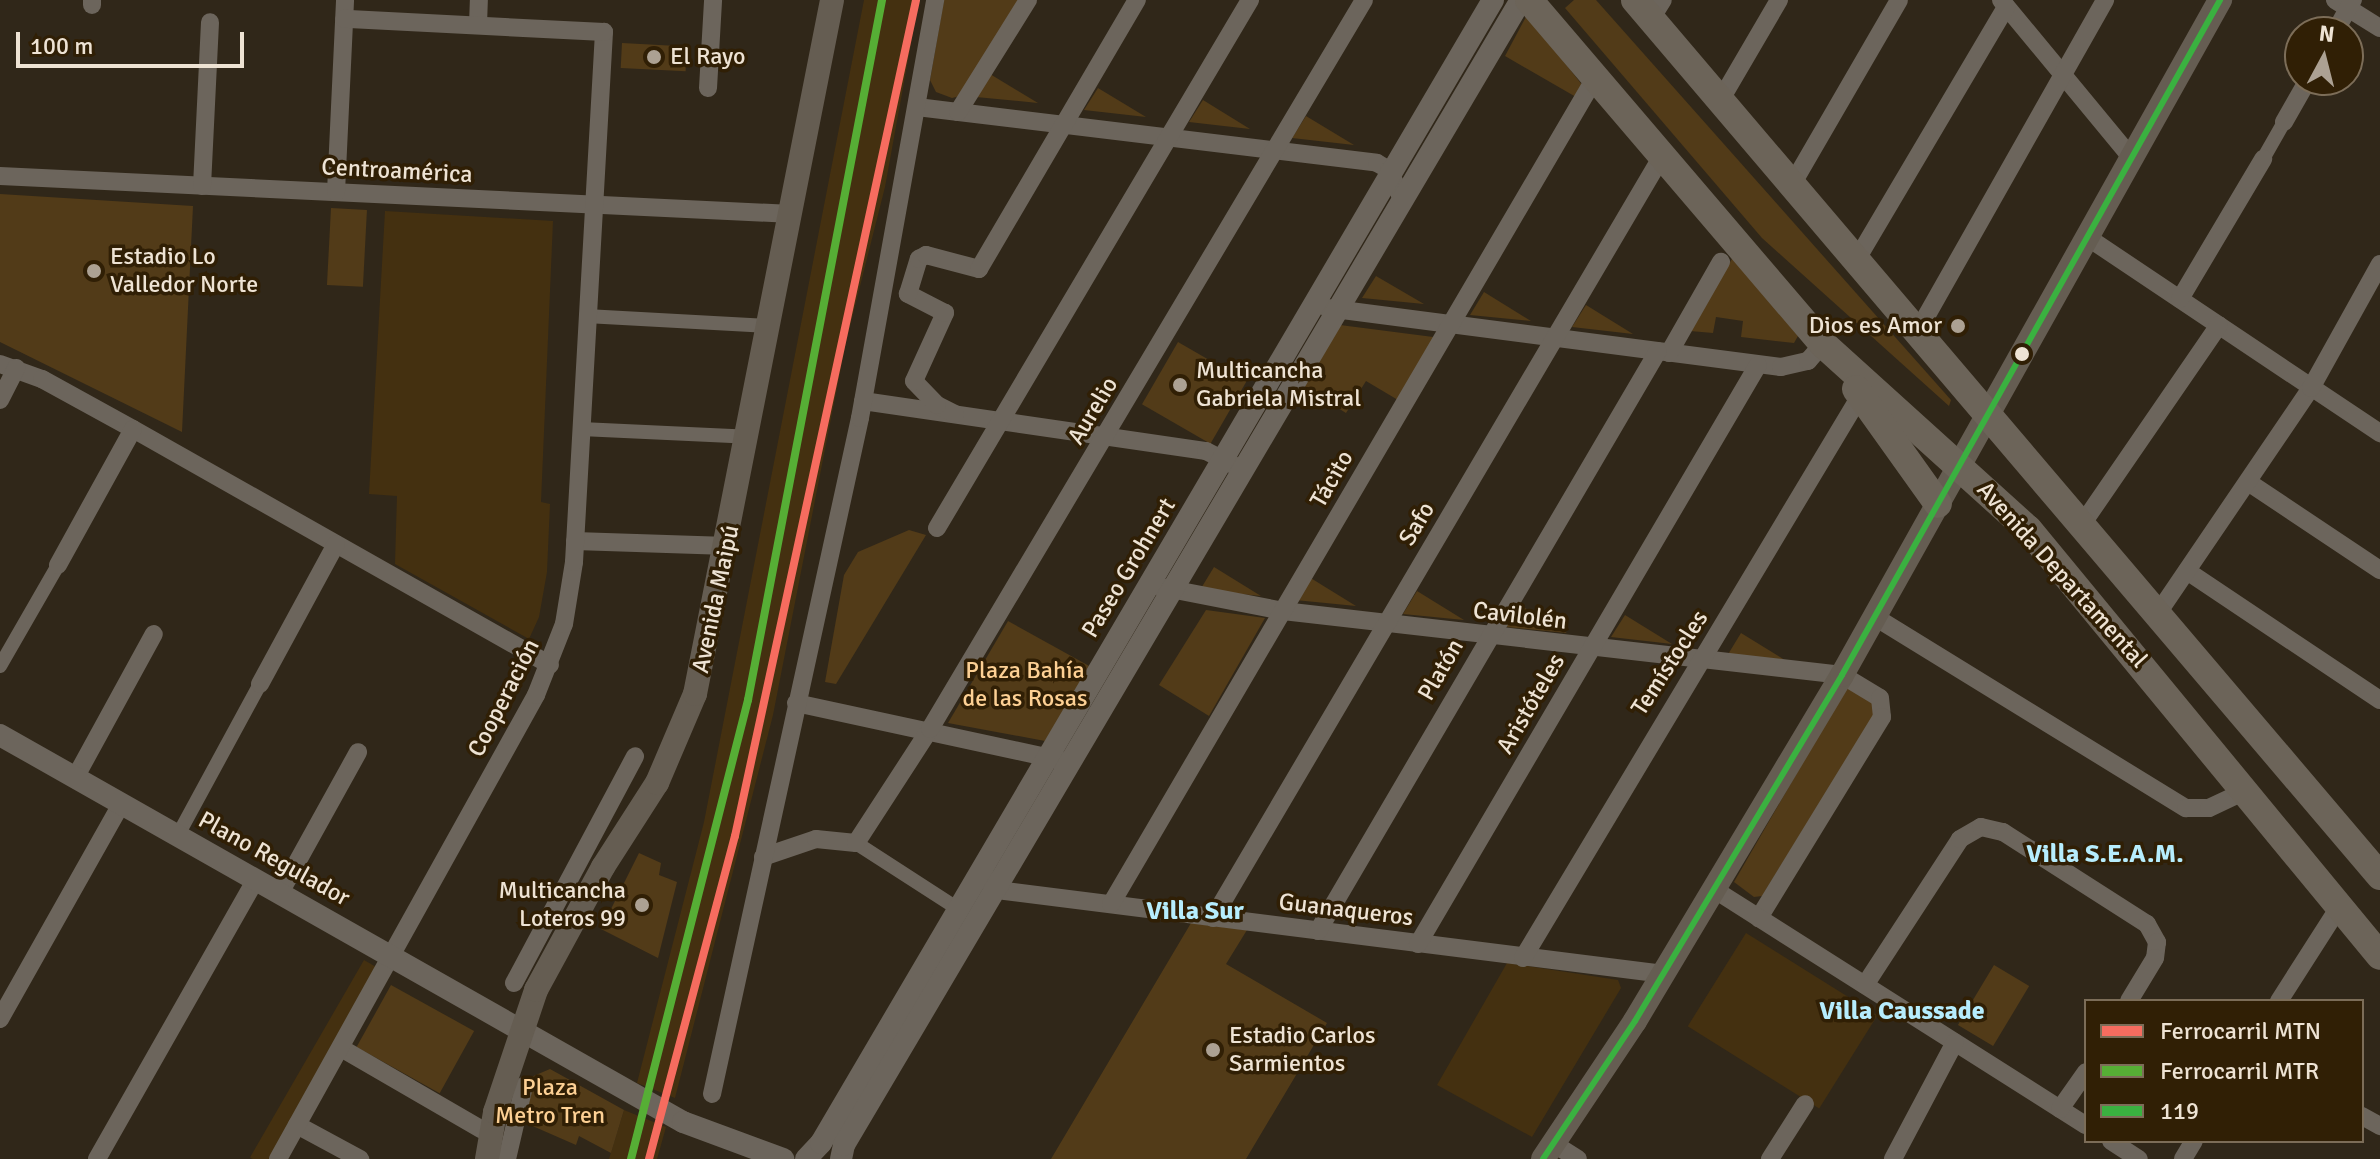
<!DOCTYPE html>
<html>
<head>
<meta charset="utf-8">
<style>
	body { margin:0 }
	#map { position:relative; width:2380px; height:1159px; overflow:hidden; background:#302719; font-family:Signika,sans-serif }
	div>[style] { position:absolute }
	[style*='--x'] { left:calc(var(--x)*1px); top:calc(var(--y)*1px); width:calc(var(--w)*1px); rotate:calc(var(--a)*1deg) }
	.built>* { inset:0; background:#443010; transform-origin:0 0 }
	.green>* { inset:0; background:#523b18; transform-origin:0 0 }
	.pedestrian>* { height:14px; margin:-7px; padding:0 7px; transform-origin:7px; border-radius:7px; background:#6c655c }
	.minor>* { height:18px; margin:-9px; padding:0 9px; transform-origin:9px; border-radius:9px; background:#6c655c }
	.tertiary>* { height:22px; margin:-11px; padding:0 11px; transform-origin:11px; border-radius:11px; background:#6c655c }
	.secondary>* { height:24px; margin:-12px; padding:0 12px; transform-origin:12px; border-radius:12px; background:#655d52 }
	.primary>* { height:28px; margin:-14px; padding:0 14px; transform-origin:14px; border-radius:14px; background:#6c6459 }
	.bus-1>* { height:6px; margin:-3px; padding:0 3px; transform-origin:3px; border-radius:3px; background:#3ab140 }
	.rail-1>* { height:8px; margin:-4px; padding:0 4px; transform-origin:4px; border-radius:4px; background:#f66c5f }
	.rail-2>* { height:8px; margin:-4px; padding:0 4px; transform-origin:4px; border-radius:4px; background:#56ae35 }
	.dots>* { width:22px; height:22px; translate:-50% -50%; box-sizing:border-box; border:4px solid #301f05; border-radius:50% }
	span { translate:-50% -50%; white-space:nowrap; text-align:center; line-height:1.15; -webkit-text-stroke:7px #301f05; paint-order:stroke }
	.poi-label { font-size:24px; color:#eee3d4 }
	.left { translate:0 -50%; text-align:left }
	.right { translate:-100% -50%; text-align:right }
	.street-label { font-size:24px; color:#eee3d4 }
	.park-label { font-size:24px; color:#fdd094 }
	.neighbourhood-label { font-size:26px; color:#b6edfd; font-weight:700 }
	.legend { position:absolute; left:2084px; top:999px; width:280px; height:144px; box-sizing:border-box; background:#301f05; border:2px solid #7c6d58; margin:0; padding:10px 14px; list-style:none; font-size:24px; color:#eee3d4 }
	.legend li { display:flex; align-items:center; gap:16px; height:40px }
	.legend b { width:40px; border:2px solid #7c6d58 }
	.north { position:absolute; left:2284px; top:16px; width:80px; height:80px; box-sizing:border-box; background:#301f05; border:2px solid #7c6d58; border-radius:50%; rotate:7deg; font-size:22px; font-weight:700; line-height:32px; text-align:center; color:#eee3d4 }
	.north::after { content:''; display:block; margin:auto; width:28px; height:36px; background:#aca193; clip-path:polygon(50% 0,100% 100%,50% 72%,0 100%) }
	.scale { position:absolute; left:16px; top:32px; width:228px; height:36px; box-sizing:border-box; border:4px solid #eee3d4; border-top:0; padding-left:10px; font-size:24px; line-height:28px; white-space:nowrap; color:#eee3d4; -webkit-text-stroke:6px #301f05; paint-order:stroke }
</style>
</head>
<body>
<div id="map">
	<div class="built">
		<i style="clip-path:polygon(864px 0,919px 0,885px 187px,846px 342px,773px 715px,675px 1098px,637px 1083px,704px 822px)"></i>
		<i style="clip-path:polygon(385px 211px,553px 221px,541px 502px,550px 504px,547px 572px,539px 617px,529px 639px,395px 564px,397px 496px,369px 494px)"></i>
		<i style="left:1746px;top:933px;width:155px;height:110px;rotate:32deg"></i>
		<i style="left:364px;top:960px;width:30px;height:228px;rotate:30deg"></i>
		<i style="clip-path:polygon(1507px 963px,1618px 980px,1621px 988px,1532px 1137px,1437px 1085px)"></i>
		<i style="clip-path:polygon(624px 1110px,666px 1127px,657px 1159px,609px 1159px)"></i>
	</div>
	<div class="green">
		<i style="clip-path:polygon(944px 0,1019px 0,960px 96px,952px 98px,936px 92px,930px 80px)"></i>
		<i style="clip-path:polygon(1574px 0,1596px 0,1951px 400px,1949px 406px,1762px 238px,1565px 8px)"></i>
		<i style="clip-path:polygon(1527px 15px,1583px 86px,1576px 97px,1505px 56px)"></i>
		<i style="left:622px;top:43px;width:65px;height:25px;rotate:3deg"></i>
		<i style="clip-path:polygon(990px 74px,1038px 103px,976px 97px)"></i>
		<i style="clip-path:polygon(1098px 88px,1146px 117px,1084px 110px)"></i>
		<i style="clip-path:polygon(1203px 100px,1250px 129px,1189px 122px)"></i>
		<i style="clip-path:polygon(1306px 116px,1354px 145px,1292px 138px)"></i>
		<i style="clip-path:polygon(0 194px,193px 206px,182px 432px,0 342px)"></i>
		<i style="left:331px;top:208px;width:36px;height:77px;rotate:3deg"></i>
		<i style="clip-path:polygon(1733px 257px,1798px 336px,1794px 343px,1741px 337px,1743px 321px,1716px 317px,1713px 333px,1690px 331px)"></i>
		<i style="clip-path:polygon(1376px 276px,1424px 304px,1362px 298px)"></i>
		<i style="clip-path:polygon(1484px 292px,1531px 321px,1470px 315px)"></i>
		<i style="clip-path:polygon(1586px 305px,1633px 334px,1572px 327px)"></i>
		<i style="clip-path:polygon(1340px 325px,1441px 338px,1403px 403px,1366px 381px,1346px 413px,1304px 387px)"></i>
		<i style="left:1178px;top:342px;width:79px;height:72px;rotate:30deg"></i>
		<i style="clip-path:polygon(909px 530px,926px 535px,836px 684px,825px 682px,844px 575px,858px 552px)"></i>
		<i style="clip-path:polygon(1214px 567px,1261px 596px,1200px 590px)"></i>
		<i style="clip-path:polygon(1309px 577px,1356px 606px,1295px 600px)"></i>
		<i style="clip-path:polygon(1417px 591px,1464px 620px,1403px 614px)"></i>
		<i style="clip-path:polygon(1520px 605px,1567px 633px,1506px 627px)"></i>
		<i style="clip-path:polygon(1206px 610px,1265px 618px,1209px 716px,1159px 685px)"></i>
		<i style="clip-path:polygon(1625px 615px,1672px 644px,1611px 637px)"></i>
		<i style="clip-path:polygon(1008px 621px,1091px 667px,1045px 741px,948px 723px)"></i>
		<i style="clip-path:polygon(1741px 633px,1788px 662px,1727px 656px)"></i>
		<i style="clip-path:polygon(1850px 681px,1884px 700px,1762px 896px,1754px 897px,1734px 882px)"></i>
		<i style="clip-path:polygon(639px 853px,661px 863px,659px 875px,677px 882px,658px 958px,601px 929px)"></i>
		<i style="clip-path:polygon(1191px 923px,1247px 930px,1226px 964px,1327px 1023px,1246px 1159px,1051px 1159px)"></i>
		<i style="left:1994px;top:965px;width:41px;height:70px;rotate:31deg"></i>
		<i style="left:391px;top:985px;width:95px;height:71px;rotate:29deg"></i>
		<i style="clip-path:polygon(550px 1069px,624px 1110px,611px 1153px,579px 1136px,576px 1145px,512px 1117px,524px 1080px)"></i>
	</div>
	<div class="pedestrian">
		<i style="--x:2263;--y:159;--w:43;--a:-60.4"></i>
		<i style="--x:586;--y:316;--w:183;--a:3.1"></i>
		<i style="--x:581;--y:429;--w:167;--a:2.7"></i>
		<i style="--x:0;--y:666;--w:116;--a:-60.1"></i>
		<i style="--x:178;--y:835;--w:172;--a:-61.5"></i>
		<i style="--x:856;--y:843;--w:121;--a:32.9"></i>
	</div>
	<div class="minor">
		<i style="--x:2001;--y:0;--w:204;--a:50.4"></i>
		<i style="--x:2335;--y:0;--w:53;--a:31.9"></i>
		<i style="--x:92;--y:5;--w:5;--a:-90"></i>
		<i style="--x:1651;--y:19;--w:22;--a:-58"></i>
		<i style="--x:478;--y:25;--w:25;--a:-88"></i>
		<i style="--x:2335;--y:32;--w:37;--a:-61"></i>
		<i style="--x:708;--y:88;--w:88;--a:-86.7"></i>
		<i style="--x:1720;--y:101;--w:117;--a:-59.7"></i>
		<i style="--x:917;--y:107;--w:463;--a:6.9"></i>
		<i style="--x:1377;--y:163;--w:14;--a:30"></i>
		<i style="--x:1389;--y:170;--w:32;--a:66"></i>
		<i style="--x:958;--y:112;--w:132;--a:-58"></i>
		<i style="--x:2284;--y:122;--w:48;--a:-60.3"></i>
		<i style="--x:0;--y:176;--w:793;--a:2.75"></i>
		<i style="--x:1793;--y:183;--w:211;--a:-59.9"></i>
		<i style="--x:202;--y:186;--w:164;--a:-87.2"></i>
		<i style="--x:336;--y:192;--w:192;--a:-87.3"></i>
		<i style="--x:2087;--y:237;--w:353;--a:33.8"></i>
		<i style="--x:1857;--y:259;--w:293;--a:-59.4"></i>
		<i style="--x:2180;--y:299;--w:163;--a:-59.3"></i>
		<i style="--x:1327;--y:308;--w:458;--a:7.4"></i>
		<i style="--x:1781;--y:367;--w:28;--a:-13"></i>
		<i style="--x:1808;--y:361;--w:23;--a:-49"></i>
		<i style="--x:1919;--y:329;--w:378;--a:-60.5"></i>
		<i style="--x:1669;--y:353;--w:105;--a:-60.3"></i>
		<i style="--x:0;--y:364;--w:45;--a:19.7"></i>
		<i style="--x:42;--y:379;--w:104;--a:28.8"></i>
		<i style="--x:133;--y:429;--w:479;--a:29.5"></i>
		<i style="--x:0;--y:400;--w:36;--a:-63"></i>
		<i style="--x:863;--y:401;--w:347;--a:8.3"></i>
		<i style="--x:1206;--y:451;--w:30;--a:27"></i>
		<i style="--x:955;--y:414;--w:20;--a:-153"></i>
		<i style="--x:937;--y:405;--w:33;--a:-134"></i>
		<i style="--x:914;--y:381;--w:75;--a:-65.5"></i>
		<i style="--x:945;--y:313;--w:42;--a:-152.8"></i>
		<i style="--x:908;--y:294;--w:37;--a:-73"></i>
		<i style="--x:919;--y:259;--w:8;--a:-30"></i>
		<i style="--x:926;--y:255;--w:55;--a:14.8"></i>
		<i style="--x:979;--y:269;--w:312;--a:-59.6"></i>
		<i style="--x:2248;--y:482;--w:159;--a:33.7"></i>
		<i style="--x:2083;--y:523;--w:240;--a:-55.5"></i>
		<i style="--x:937;--y:528;--w:614;--a:-59.34"></i>
		<i style="--x:575;--y:541;--w:153;--a:1.9"></i>
		<i style="--x:58;--y:565;--w:155;--a:-61.1"></i>
		<i style="--x:2187;--y:571;--w:232;--a:33.8"></i>
		<i style="--x:1160;--y:587;--w:125;--a:11"></i>
		<i style="--x:1283;--y:611;--w:563;--a:6.53"></i>
		<i style="--x:1842;--y:675;--w:44;--a:31.2"></i>
		<i style="--x:1880;--y:698;--w:19;--a:84"></i>
		<i style="--x:1882;--y:717;--w:236;--a:121.5"></i>
		<i style="--x:2158;--y:613;--w:272;--a:-55.8"></i>
		<i style="--x:2311;--y:388;--w:142;--a:-60.9"></i>
		<i style="--x:1875;--y:617;--w:365;--a:31.6"></i>
		<i style="--x:2186;--y:808;--w:23;--a:0"></i>
		<i style="--x:2209;--y:808;--w:42;--a:-25.3"></i>
		<i style="--x:260;--y:684;--w:159;--a:-61.5"></i>
		<i style="--x:796;--y:703;--w:269;--a:12.2"></i>
		<i style="--x:75;--y:778;--w:164;--a:-61.3"></i>
		<i style="--x:763;--y:857;--w:56;--a:-18.8"></i>
		<i style="--x:816;--y:839;--w:40;--a:5.7"></i>
		<i style="--x:856;--y:843;--w:136;--a:-57"></i>
		<i style="--x:930;--y:729;--w:848;--a:-59.23"></i>
		<i style="--x:988;--y:880;--w:20;--a:33"></i>
		<i style="--x:1005;--y:891;--w:664;--a:7.18"></i>
		<i style="--x:1715;--y:890;--w:439;--a:32.4"></i>
		<i style="--x:280;--y:893;--w:161;--a:-61"></i>
		<i style="--x:1111;--y:904;--w:957;--a:-59.63"></i>
		<i style="--x:1213;--y:918;--w:884;--a:-59.49"></i>
		<i style="--x:1318;--y:931;--w:672;--a:-59.62"></i>
		<i style="--x:1418;--y:944;--w:671;--a:-59.58"></i>
		<i style="--x:1523;--y:958;--w:655;--a:-59.05"></i>
		<i style="--x:514;--y:983;--w:257;--a:-61.9"></i>
		<i style="--x:1865;--y:985;--w:174;--a:-56.9"></i>
		<i style="--x:1960;--y:839;--w:24;--a:-30"></i>
		<i style="--x:1981;--y:827;--w:23;--a:13"></i>
		<i style="--x:2003;--y:832;--w:171;--a:32.6"></i>
		<i style="--x:2147;--y:924;--w:21;--a:61"></i>
		<i style="--x:2157;--y:942;--w:16;--a:97"></i>
		<i style="--x:2155;--y:958;--w:50;--a:121.2"></i>
		<i style="--x:2279;--y:1001;--w:112;--a:-57.4"></i>
		<i style="--x:0;--y:1019;--w:247;--a:-60.6"></i>
		<i style="--x:341;--y:1048;--w:162;--a:30.1"></i>
		<i style="--x:712;--y:1094;--w:692;--a:-77.65"></i>
		<i style="--x:860;--y:418;--w:425;--a:-79.8"></i>
		<i style="--x:2060;--y:1109;--w:45;--a:-54.9"></i>
		<i style="--x:2362;--y:1116;--w:21;--a:29"></i>
		<i style="--x:297;--y:1125;--w:72;--a:28.4"></i>
		<i style="--x:2111;--y:1141;--w:33;--a:33"></i>
		<i style="--x:1554;--y:1144;--w:28;--a:32"></i>
		<i style="--x:97;--y:1159;--w:322;--a:-60.4"></i>
		<i style="--x:278;--y:1159;--w:531;--a:-60.92"></i>
		<i style="--x:536;--y:695;--w:76;--a:-68.5"></i>
		<i style="--x:564;--y:624;--w:63;--a:-80.8"></i>
		<i style="--x:574;--y:562;--w:531;--a:-86.76"></i>
		<i style="--x:604;--y:32;--w:260;--a:-177.1"></i>
		<i style="--x:507;--y:1159;--w:75;--a:-76.9"></i>
		<i style="--x:1770;--y:1159;--w:65;--a:-57.5"></i>
		<i style="--x:1893;--y:1159;--w:132;--a:-62.1"></i>
		<i style="--x:2183;--y:1159;--w:21;--a:-59"></i>
	</div>
	<div class="tertiary">
		<i style="--x:0;--y:735;--w:785;--a:29.54"></i>
		<i style="--x:683;--y:1122;--w:107;--a:20.3"></i>
		<i style="--x:806;--y:1159;--w:22;--a:-47"></i>
		<i style="--x:821;--y:1143;--w:1326;--a:-59.55"></i>
		<i style="--x:841;--y:1159;--w:14;--a:-78"></i>
		<i style="--x:844;--y:1145;--w:1330;--a:-59.41"></i>
	</div>
	<div class="secondary">
		<i style="--x:487;--y:1159;--w:48;--a:-80.3"></i>
		<i style="--x:495;--y:1112;--w:129;--a:-71.4"></i>
		<i style="--x:536;--y:990;--w:140;--a:-61.4"></i>
		<i style="--x:603;--y:867;--w:100;--a:-57.3"></i>
		<i style="--x:657;--y:783;--w:97;--a:-66.9"></i>
		<i style="--x:695;--y:694;--w:707;--a:-78.83"></i>
		<i style="--x:1543;--y:1159;--w:166;--a:-56.3"></i>
		<i style="--x:1635;--y:1021;--w:403;--a:-59.1"></i>
		<i style="--x:1842;--y:675;--w:774;--a:-60.75"></i>
	</div>
	<div class="primary">
		<i style="--x:1529;--y:0;--w:453;--a:49.5"></i>
		<i style="--x:1823;--y:344;--w:276;--a:42.1"></i>
		<i style="--x:2028;--y:529;--w:553;--a:50.5"></i>
		<i style="--x:1635;--y:0;--w:1150;--a:49.62"></i>
		<i style="--x:1856;--y:389;--w:141;--a:54.5"></i>
	</div>
	<div class="bus-1">
		<i style="--x:1543;--y:1159;--w:166;--a:-56.3"></i>
		<i style="--x:1635;--y:1021;--w:403;--a:-59.1"></i>
		<i style="--x:1842;--y:675;--w:774;--a:-60.75"></i>
	</div>
	<div class="rail-1">
		<i style="--x:649;--y:1159;--w:334;--a:-75.1"></i>
		<i style="--x:735;--y:836;--w:855;--a:-77.78"></i>
	</div>
	<div class="rail-2">
		<i style="--x:631;--y:1159;--w:474;--a:-75.7"></i>
		<i style="--x:748;--y:700;--w:713;--a:-79.16"></i>
	</div>
	<div class="dots">
		<i style="left:654px;top:57px;background:#aca193"></i>
		<i style="left:94px;top:271px;background:#aca193"></i>
		<i style="left:1958px;top:326px;background:#aca193"></i>
		<i style="left:2022px;top:354px;background:#eee3d4"></i>
		<i style="left:1180px;top:385px;background:#aca193"></i>
		<i style="left:642px;top:905px;background:#aca193"></i>
		<i style="left:1213px;top:1050px;background:#aca193"></i>
	</div>
	<div class="poi-label">
		<span class="left" style="left:670px;top:57px">El Rayo</span>
		<span class="left" style="left:110px;top:271px">Estadio Lo<br>Valledor Norte</span>
		<span class="right" style="left:1942px;top:326px">Dios es Amor</span>
		<span class="left" style="left:1196px;top:385px">Multicancha<br>Gabriela Mistral</span>
		<span class="right" style="left:626px;top:905px">Multicancha<br>Loteros 99</span>
		<span class="left" style="left:1229px;top:1050px">Estadio Carlos<br>Sarmientos</span>
	</div>
	<div class="street-label">
		<span style="left:397px;top:171px;rotate:3deg">Centroamérica</span>
		<span style="left:1093px;top:411px;rotate:-59deg">Aurelio</span>
		<span style="left:1332px;top:479px;rotate:-60deg">Tácito</span>
		<span style="left:1417px;top:524px;rotate:-59deg">Safo</span>
		<span style="left:1129px;top:568px;rotate:-59deg">Paseo Grohnert</span>
		<span style="left:2062px;top:575px;rotate:48deg">Avenida Departamental</span>
		<span style="left:716px;top:599px;rotate:-78deg">Avenida Maipú</span>
		<span style="left:1520px;top:616px;rotate:7deg">Cavilolén</span>
		<span style="left:1670px;top:663px;rotate:-57deg">Temístocles</span>
		<span style="left:1441px;top:670px;rotate:-60deg">Platón</span>
		<span style="left:504px;top:698px;rotate:-63deg">Cooperación</span>
		<span style="left:1531px;top:704px;rotate:-60deg">Aristóteles</span>
		<span style="left:274px;top:859px;rotate:29deg">Plano Regulador</span>
		<span style="left:1346px;top:910px;rotate:7deg">Guanaqueros</span>
	</div>
	<div class="park-label">
		<span style="left:1025px;top:685px">Plaza Bahía<br>de las Rosas</span>
		<span style="left:550px;top:1102px">Plaza<br>Metro Tren</span>
	</div>
	<div class="neighbourhood-label">
		<span style="left:2105px;top:855px">Villa S.E.A.M.</span>
		<span style="left:1195px;top:912px">Villa Sur</span>
		<span style="left:1902px;top:1012px">Villa Caussade</span>
	</div>
	<ul class="legend">
	<li><b style="height:10px;background:#f66c5f"></b>Ferrocarril MTN</li>
	<li><b style="height:10px;background:#56ae35"></b>Ferrocarril MTR</li>
	<li><b style="height:10px;background:#3ab140"></b>119</li>
	</ul>
	<div class="north">N</div>
	<div class="scale">100 m</div>
</div>
</body>
</html>
